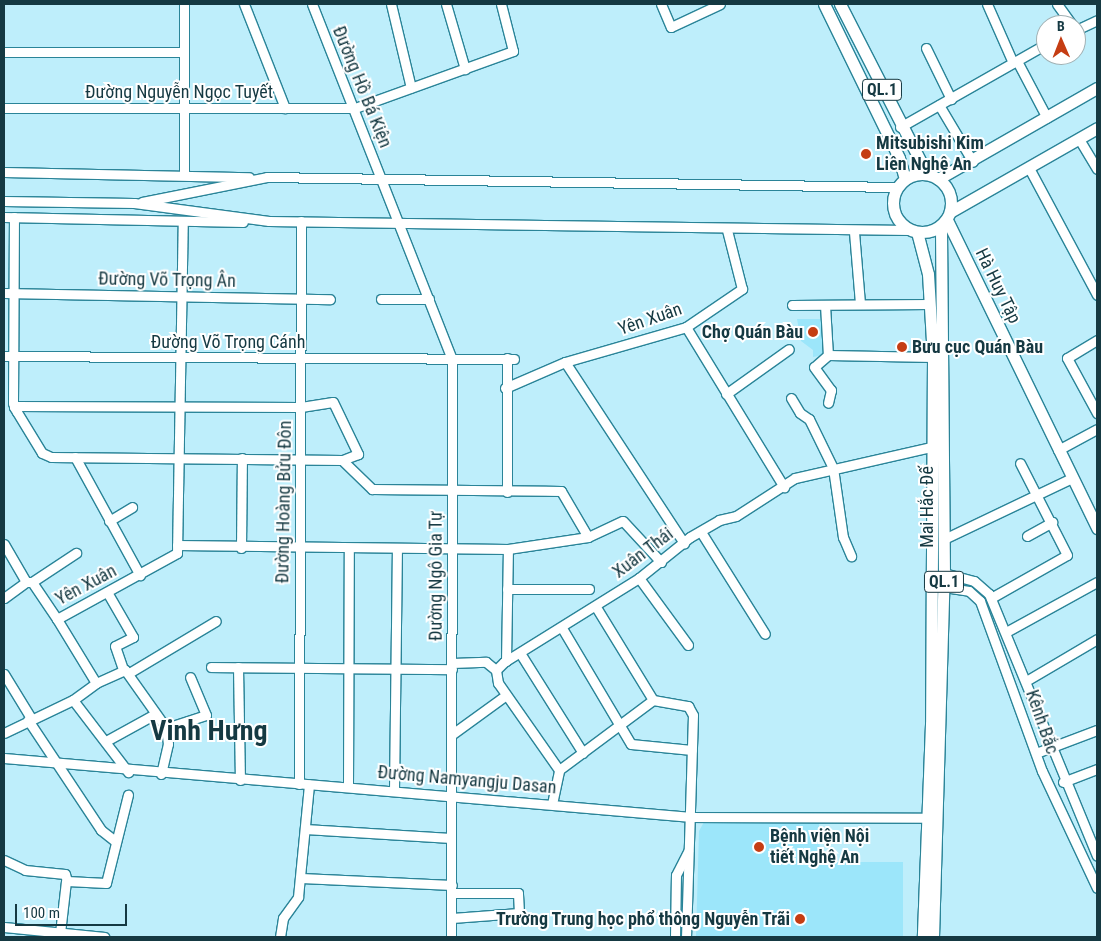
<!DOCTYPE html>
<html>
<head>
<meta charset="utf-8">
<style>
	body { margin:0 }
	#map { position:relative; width:1101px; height:941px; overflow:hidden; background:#beeefb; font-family:"Roboto Condensed",sans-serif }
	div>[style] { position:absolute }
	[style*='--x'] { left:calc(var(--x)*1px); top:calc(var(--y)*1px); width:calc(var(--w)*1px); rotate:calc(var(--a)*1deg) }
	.built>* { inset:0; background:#9ce6fa }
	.roads { filter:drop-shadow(1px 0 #2a8498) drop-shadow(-1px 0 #2a8498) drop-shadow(0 1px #2a8498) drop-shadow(0 -1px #2a8498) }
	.minor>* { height:9px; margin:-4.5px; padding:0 4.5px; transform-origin:4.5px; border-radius:4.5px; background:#fff }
	.major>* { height:11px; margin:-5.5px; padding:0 5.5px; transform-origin:5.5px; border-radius:5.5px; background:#fff }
	.major>.ring { margin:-5.5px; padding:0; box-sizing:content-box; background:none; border:11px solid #fff; border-radius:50% }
	.dots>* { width:14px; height:14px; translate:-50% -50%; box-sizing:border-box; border:2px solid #fff; border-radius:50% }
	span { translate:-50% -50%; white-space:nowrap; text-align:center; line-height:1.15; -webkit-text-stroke:4px #fff; paint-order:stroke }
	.shield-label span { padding:1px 4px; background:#fff; border:1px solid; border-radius:4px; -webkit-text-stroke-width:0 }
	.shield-label { font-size:16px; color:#153942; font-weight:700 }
	.street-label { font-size:18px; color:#153942 }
	.poi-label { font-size:18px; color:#153942; font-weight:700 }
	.left { translate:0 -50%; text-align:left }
	.right { translate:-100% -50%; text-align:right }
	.town-label { font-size:28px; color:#153942; font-weight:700 }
	.frame { position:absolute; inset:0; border:5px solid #153942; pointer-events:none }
	.north { position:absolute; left:1036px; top:15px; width:50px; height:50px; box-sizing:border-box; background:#fff; border:1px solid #a1b0b3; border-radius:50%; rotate:359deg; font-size:14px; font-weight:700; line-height:20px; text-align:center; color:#153942 }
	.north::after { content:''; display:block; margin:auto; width:18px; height:22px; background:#c53d13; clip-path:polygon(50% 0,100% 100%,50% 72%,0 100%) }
	.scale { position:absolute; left:15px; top:904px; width:112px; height:22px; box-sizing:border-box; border:2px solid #153942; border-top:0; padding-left:6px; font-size:15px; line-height:18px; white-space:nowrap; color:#153942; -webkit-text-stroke:4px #fff; paint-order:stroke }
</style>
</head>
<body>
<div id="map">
	<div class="built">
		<i style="clip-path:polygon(797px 319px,824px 319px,825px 355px,813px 357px,813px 350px,801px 341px)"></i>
		<i style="clip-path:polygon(704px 822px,819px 823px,820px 862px,903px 862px,903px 937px,696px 936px,699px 831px)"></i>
	</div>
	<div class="roads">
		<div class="minor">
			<i style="--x:184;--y:4;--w:171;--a:90"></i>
			<i style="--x:244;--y:4;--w:112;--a:68.5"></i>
			<i style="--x:312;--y:4;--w:382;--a:68.5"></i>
			<i style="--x:452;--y:359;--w:578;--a:90.1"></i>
			<i style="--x:391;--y:4;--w:86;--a:76.6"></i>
			<i style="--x:446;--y:4;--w:68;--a:73.7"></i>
			<i style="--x:661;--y:4;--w:25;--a:67"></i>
			<i style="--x:671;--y:27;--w:54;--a:-25.1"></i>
			<i style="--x:987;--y:4;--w:64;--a:66.2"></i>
			<i style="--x:1057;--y:4;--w:26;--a:54"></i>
			<i style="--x:1076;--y:30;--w:23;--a:-25"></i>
			<i style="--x:926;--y:48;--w:57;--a:63.9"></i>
			<i style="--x:4;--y:52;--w:180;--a:0"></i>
			<i style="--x:1017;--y:61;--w:64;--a:62.2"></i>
			<i style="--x:939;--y:105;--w:66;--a:59.2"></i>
			<i style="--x:4;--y:108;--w:351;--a:0"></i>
			<i style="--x:355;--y:108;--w:168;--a:-19.8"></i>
			<i style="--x:513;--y:51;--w:49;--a:-104.3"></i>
			<i style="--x:900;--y:127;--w:168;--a:-29.6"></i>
			<i style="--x:1079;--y:139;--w:35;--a:59"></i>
			<i style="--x:1029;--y:168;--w:144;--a:61.8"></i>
			<i style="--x:4;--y:172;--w:245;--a:1.2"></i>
			<i style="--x:4;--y:201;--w:130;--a:0.9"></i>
			<i style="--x:134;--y:203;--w:136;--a:7.6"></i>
			<i style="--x:269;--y:221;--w:640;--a:0.81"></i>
			<i style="--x:142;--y:202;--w:127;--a:-11.3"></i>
			<i style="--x:267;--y:177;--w:630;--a:0.91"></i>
			<i style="--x:4;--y:217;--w:239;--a:1.2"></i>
			<i style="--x:854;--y:232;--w:72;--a:85.2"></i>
			<i style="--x:4;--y:293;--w:326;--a:1.1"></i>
			<i style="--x:381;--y:299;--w:48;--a:0"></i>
			<i style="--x:792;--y:305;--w:138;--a:-0.4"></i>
			<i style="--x:825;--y:305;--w:50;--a:86.6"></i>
			<i style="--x:828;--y:355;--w:105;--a:1.1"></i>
			<i style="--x:686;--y:327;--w:188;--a:58.5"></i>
			<i style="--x:1097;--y:340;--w:35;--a:149"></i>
			<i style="--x:1067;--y:358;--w:63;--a:61.4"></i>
			<i style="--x:828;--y:355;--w:18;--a:139"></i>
			<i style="--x:814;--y:367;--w:29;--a:54"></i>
			<i style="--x:831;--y:390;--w:13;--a:103"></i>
			<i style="--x:4;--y:356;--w:510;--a:0.34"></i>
			<i style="--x:507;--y:358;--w:134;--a:90"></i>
			<i style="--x:565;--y:362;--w:217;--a:56.7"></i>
			<i style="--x:505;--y:388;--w:65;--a:-23.4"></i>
			<i style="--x:565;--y:362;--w:126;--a:-16.1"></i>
			<i style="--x:686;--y:327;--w:68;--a:-34.2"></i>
			<i style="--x:742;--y:289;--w:61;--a:-104.3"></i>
			<i style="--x:726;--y:394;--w:77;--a:-35.5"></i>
			<i style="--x:791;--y:398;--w:17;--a:59"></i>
			<i style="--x:800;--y:413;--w:11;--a:34"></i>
			<i style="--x:809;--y:419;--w:55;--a:63.9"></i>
			<i style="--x:833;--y:468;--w:70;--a:81.8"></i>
			<i style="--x:843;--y:537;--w:21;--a:67"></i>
			<i style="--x:14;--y:406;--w:287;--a:0.2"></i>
			<i style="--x:301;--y:407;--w:32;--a:-9"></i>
			<i style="--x:333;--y:402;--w:58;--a:64.3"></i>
			<i style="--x:358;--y:454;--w:17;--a:159"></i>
			<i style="--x:342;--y:460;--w:291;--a:-179.4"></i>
			<i style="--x:51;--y:457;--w:10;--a:-156"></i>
			<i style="--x:42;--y:453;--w:48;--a:-121.4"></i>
			<i style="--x:17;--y:412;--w:6;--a:-121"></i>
			<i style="--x:14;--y:407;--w:1;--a:-90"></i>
			<i style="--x:14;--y:406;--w:3;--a:-108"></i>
			<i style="--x:13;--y:403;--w:186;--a:-89.7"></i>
			<i style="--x:1058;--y:450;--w:44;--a:-28.3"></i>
			<i style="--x:75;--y:457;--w:135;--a:61.2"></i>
			<i style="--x:342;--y:460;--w:42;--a:44"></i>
			<i style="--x:372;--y:489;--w:189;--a:0.6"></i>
			<i style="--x:561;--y:491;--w:53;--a:59.6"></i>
			<i style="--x:109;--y:521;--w:27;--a:-31"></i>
			<i style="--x:701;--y:532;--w:120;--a:57.9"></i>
			<i style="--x:1027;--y:536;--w:29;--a:-29"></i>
			<i style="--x:944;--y:539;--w:142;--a:-25.5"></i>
			<i style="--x:4;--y:544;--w:44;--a:59.9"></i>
			<i style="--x:26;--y:582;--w:6;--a:0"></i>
			<i style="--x:32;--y:582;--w:45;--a:56"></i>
			<i style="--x:177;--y:545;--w:331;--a:0.7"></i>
			<i style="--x:508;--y:549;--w:81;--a:-8.5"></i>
			<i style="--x:588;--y:537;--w:38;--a:-25"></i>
			<i style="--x:623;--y:521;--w:56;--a:47.2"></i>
			<i style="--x:241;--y:548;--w:90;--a:-89.4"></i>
			<i style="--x:944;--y:573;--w:31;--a:15"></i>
			<i style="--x:974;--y:581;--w:20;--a:41"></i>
			<i style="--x:989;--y:594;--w:283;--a:67.6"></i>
			<i style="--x:639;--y:578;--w:83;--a:53.8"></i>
			<i style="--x:32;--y:582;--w:53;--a:-33.4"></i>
			<i style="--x:944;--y:587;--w:25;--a:9"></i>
			<i style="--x:969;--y:591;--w:15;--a:42"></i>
			<i style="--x:980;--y:601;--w:181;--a:70"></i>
			<i style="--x:1042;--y:771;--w:129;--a:64.8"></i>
			<i style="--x:507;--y:589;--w:82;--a:0"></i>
			<i style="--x:107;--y:592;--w:52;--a:60"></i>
			<i style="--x:133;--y:637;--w:20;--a:153"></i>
			<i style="--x:115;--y:646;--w:24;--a:71"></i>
			<i style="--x:4;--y:598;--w:27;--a:-36"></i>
			<i style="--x:991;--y:598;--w:87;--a:-29.5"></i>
			<i style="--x:1067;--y:555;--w:103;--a:-117.1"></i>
			<i style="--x:562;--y:628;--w:135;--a:59.3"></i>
			<i style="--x:631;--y:744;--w:61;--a:5.6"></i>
			<i style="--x:1006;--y:632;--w:104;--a:-28.8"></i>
			<i style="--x:520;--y:653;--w:118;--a:57.8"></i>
			<i style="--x:506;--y:661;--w:112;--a:-89"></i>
			<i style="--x:452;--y:663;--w:34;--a:-2"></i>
			<i style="--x:486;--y:662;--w:13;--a:39"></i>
			<i style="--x:211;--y:667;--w:241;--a:0.5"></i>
			<i style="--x:238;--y:667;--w:113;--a:89"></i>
			<i style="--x:129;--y:673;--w:101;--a:-30.9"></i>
			<i style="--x:4;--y:674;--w:52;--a:58.5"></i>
			<i style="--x:1026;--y:681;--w:82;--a:-30.6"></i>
			<i style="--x:96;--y:683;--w:32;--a:-24"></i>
			<i style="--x:125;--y:670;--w:71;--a:54.7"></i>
			<i style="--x:166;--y:728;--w:42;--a:-18"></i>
			<i style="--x:206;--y:715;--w:41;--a:-112.8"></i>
			<i style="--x:73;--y:700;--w:91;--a:52.6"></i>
			<i style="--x:653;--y:700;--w:36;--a:10"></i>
			<i style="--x:688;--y:706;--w:10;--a:61"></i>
			<i style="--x:693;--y:715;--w:222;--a:91.8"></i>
			<i style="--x:28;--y:720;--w:132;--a:56.4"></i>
			<i style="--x:101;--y:830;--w:16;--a:38"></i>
			<i style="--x:4;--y:733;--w:76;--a:-25.6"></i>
			<i style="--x:73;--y:700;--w:29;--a:-36"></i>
			<i style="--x:96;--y:683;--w:75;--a:-121.4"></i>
			<i style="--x:57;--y:619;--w:137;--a:-28.8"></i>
			<i style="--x:177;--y:553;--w:329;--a:-89"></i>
			<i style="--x:451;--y:735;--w:68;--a:-36"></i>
			<i style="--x:106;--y:741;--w:56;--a:-28.9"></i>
			<i style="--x:1036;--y:753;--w:65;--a:-20.7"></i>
			<i style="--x:4;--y:758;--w:690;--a:4.91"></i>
			<i style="--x:691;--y:817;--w:237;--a:0.2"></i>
			<i style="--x:559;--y:770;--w:106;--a:-125"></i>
			<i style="--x:498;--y:683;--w:13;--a:-99"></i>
			<i style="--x:496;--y:670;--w:11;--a:-45"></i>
			<i style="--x:504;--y:662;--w:159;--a:-31.9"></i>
			<i style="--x:639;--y:578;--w:65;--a:-38.8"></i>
			<i style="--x:690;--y:537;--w:34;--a:-30"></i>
			<i style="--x:719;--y:520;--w:17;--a:-13"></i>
			<i style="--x:736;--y:516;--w:70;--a:-32.8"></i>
			<i style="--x:795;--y:478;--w:140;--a:-12.8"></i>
			<i style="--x:161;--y:774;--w:31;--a:-77"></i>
			<i style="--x:168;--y:744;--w:16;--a:-97"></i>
			<i style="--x:1063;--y:782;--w:36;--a:-21"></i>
			<i style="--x:299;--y:784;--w:563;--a:-89.8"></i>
			<i style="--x:348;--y:787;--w:239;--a:-89.8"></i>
			<i style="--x:394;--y:790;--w:242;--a:-89.3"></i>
			<i style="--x:552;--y:804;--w:35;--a:-78"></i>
			<i style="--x:559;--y:770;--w:117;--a:-36.7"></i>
			<i style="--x:653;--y:700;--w:109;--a:-121.5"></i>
			<i style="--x:305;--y:829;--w:146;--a:3.5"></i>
			<i style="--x:4;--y:860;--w:23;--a:25"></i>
			<i style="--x:25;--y:870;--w:40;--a:5.7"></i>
			<i style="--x:65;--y:874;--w:7;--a:74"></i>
			<i style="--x:67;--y:881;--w:39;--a:3"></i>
			<i style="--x:106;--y:883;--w:91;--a:-76"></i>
			<i style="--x:301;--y:878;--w:151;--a:2.7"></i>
			<i style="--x:452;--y:918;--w:67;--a:-4.3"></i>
			<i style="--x:519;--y:913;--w:20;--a:-93"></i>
			<i style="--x:518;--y:893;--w:66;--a:180"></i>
			<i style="--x:4;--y:927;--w:101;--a:5.7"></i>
			<i style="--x:60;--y:933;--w:52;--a:-83.4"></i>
			<i style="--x:280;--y:937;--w:19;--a:-81"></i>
			<i style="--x:283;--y:918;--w:26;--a:-54"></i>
			<i style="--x:298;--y:897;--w:113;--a:-84.4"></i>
			<i style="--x:675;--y:937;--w:62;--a:-89.1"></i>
			<i style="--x:676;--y:875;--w:27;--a:-63"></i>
		</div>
		<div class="major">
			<i style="--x:824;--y:4;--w:171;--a:64"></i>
			<i style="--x:899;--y:158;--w:22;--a:74"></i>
			<i style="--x:840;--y:4;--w:191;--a:62.9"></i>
			<i class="ring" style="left:893px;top:174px;width:47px;height:47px"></i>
			<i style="--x:938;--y:179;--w:183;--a:-29.8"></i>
			<i style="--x:950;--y:212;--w:169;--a:-29.7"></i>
			<i style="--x:947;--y:220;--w:343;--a:64"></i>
			<i style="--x:917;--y:232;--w:43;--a:75.3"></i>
			<i style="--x:928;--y:274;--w:83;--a:86.6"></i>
			<i style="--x:933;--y:357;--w:367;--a:90.3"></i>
			<i style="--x:931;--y:724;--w:213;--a:92.2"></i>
			<i style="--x:933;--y:937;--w:364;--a:-88.3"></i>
			<i style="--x:944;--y:573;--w:347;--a:-90.5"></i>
		</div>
	</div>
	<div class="dots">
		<i style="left:866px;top:154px;background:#c53d13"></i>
		<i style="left:813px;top:332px;background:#c53d13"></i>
		<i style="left:902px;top:347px;background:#c53d13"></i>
		<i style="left:759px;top:847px;background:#c53d13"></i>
		<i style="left:800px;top:919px;background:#c53d13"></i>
	</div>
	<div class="shield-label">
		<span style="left:882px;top:90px">QL.1</span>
		<span style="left:944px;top:582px">QL.1</span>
	</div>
	<div class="street-label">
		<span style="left:362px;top:87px;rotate:68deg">Đường Hồ Bá Kiện</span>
		<span style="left:179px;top:92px">Đường Nguyễn Ngọc Tuyết</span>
		<span style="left:167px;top:280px;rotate:1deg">Đường Võ Trọng Ân</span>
		<span style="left:998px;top:286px;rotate:64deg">Hà Huy Tập</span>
		<span style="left:650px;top:319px;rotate:-19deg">Yên Xuân</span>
		<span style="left:228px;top:342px">Đường Võ Trọng Cánh</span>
		<span style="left:284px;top:502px;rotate:-89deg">Đường Hoàng Bửu Đôn</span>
		<span style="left:927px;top:507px;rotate:-90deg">Mai Hắc Đế</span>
		<span style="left:643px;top:553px;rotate:-37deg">Xuân Thái</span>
		<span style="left:436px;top:576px;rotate:-90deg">Đường Ngô Gia Tự</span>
		<span style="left:86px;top:585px;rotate:-28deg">Yên Xuân</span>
		<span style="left:1042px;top:722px;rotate:71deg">Kênh Bắc</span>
		<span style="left:467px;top:780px;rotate:5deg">Đường Namyangju Dasan</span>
	</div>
	<div class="poi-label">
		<span class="left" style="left:876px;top:154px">Mitsubishi Kim<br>Liên Nghệ An</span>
		<span class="right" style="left:803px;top:332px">Chợ Quán Bàu</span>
		<span class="left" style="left:912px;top:347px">Bưu cục Quán Bàu</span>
		<span class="left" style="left:770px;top:847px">Bệnh viện Nội<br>tiết Nghệ An</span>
		<span class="right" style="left:790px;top:919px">Trường Trung học phổ thông Nguyễn Trãi</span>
	</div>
	<div class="town-label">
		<span style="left:209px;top:731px">Vinh Hưng</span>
	</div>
	<div class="frame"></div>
	<div class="north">B</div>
	<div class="scale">100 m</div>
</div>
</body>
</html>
